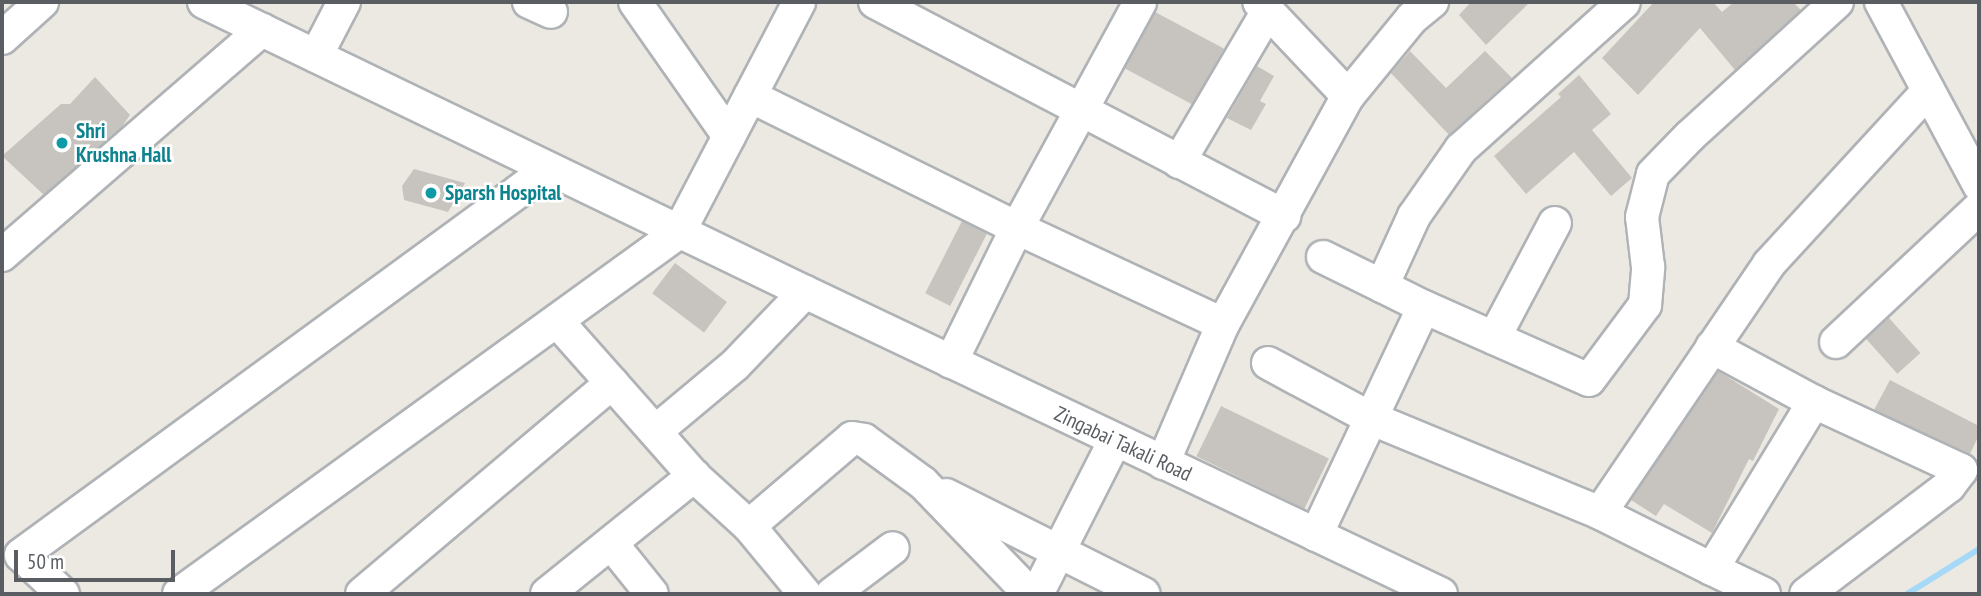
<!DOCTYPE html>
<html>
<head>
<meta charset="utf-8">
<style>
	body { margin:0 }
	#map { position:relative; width:1981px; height:596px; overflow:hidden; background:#ece9e2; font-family:"PT Sans Narrow",sans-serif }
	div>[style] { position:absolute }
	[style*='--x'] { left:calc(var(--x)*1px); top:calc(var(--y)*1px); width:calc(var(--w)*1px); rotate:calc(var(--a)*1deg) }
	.stream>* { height:6px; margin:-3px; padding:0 3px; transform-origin:3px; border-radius:3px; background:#a6d8f8 }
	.building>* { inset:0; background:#c7c4bf; transform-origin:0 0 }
	.roads { filter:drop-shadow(2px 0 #afb3b6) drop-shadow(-2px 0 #afb3b6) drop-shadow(0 2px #afb3b6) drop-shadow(0 -2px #afb3b6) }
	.minor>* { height:32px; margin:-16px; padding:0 16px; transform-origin:16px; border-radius:16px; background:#fff }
	.dots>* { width:19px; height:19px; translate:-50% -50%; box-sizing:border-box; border:4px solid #fff; border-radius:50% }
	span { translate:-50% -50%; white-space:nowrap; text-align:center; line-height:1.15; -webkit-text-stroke:5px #fff; paint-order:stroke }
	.culture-label { font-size:21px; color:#0d838f; font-weight:700 }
	.left { translate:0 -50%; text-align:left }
	.street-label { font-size:21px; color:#5a5e62 }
	.frame { position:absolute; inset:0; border:4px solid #5a5e62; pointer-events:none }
	.scale { position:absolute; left:14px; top:550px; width:161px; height:32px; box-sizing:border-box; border:4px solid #5a5e62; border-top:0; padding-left:9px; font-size:21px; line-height:24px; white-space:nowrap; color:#5a5e62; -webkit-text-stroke:5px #fff; paint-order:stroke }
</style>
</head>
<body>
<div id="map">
	<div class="stream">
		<i style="--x:1907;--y:594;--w:85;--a:-32"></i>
	</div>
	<div class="building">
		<i style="clip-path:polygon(1471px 2px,1530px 2px,1486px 45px,1459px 15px)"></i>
		<i style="clip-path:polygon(1654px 2px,1713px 2px,1722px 12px,1734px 2px,1793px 2px,1801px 10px,1735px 70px,1700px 28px,1638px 95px,1602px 58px)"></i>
		<i style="left:1155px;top:12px;width:78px;height:64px;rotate:28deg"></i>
		<i style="clip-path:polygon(1410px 51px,1446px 88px,1485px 51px,1512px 78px,1449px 135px,1391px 73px)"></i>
		<i style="clip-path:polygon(1257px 66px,1274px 76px,1260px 101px,1266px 104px,1251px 130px,1227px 118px)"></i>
		<i style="clip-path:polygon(1579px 75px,1611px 114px,1592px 130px,1632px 178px,1611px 196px,1574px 152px,1526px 194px,1494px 156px,1561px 97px,1558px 94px)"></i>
		<i style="clip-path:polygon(95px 77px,130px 115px,121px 128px,44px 195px,2px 156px,61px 104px,70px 104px)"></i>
		<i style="clip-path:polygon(414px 169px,465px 183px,448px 212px,404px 200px,402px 186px)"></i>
		<i style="left:962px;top:221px;width:28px;height:81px;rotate:27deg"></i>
		<i style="left:675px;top:263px;width:65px;height:38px;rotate:37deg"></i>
		<i style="left:1889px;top:318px;width:47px;height:31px;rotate:48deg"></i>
		<i style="clip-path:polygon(1718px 371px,1779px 409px,1753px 461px,1749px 459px,1712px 533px,1664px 504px,1656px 516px,1631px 500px)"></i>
		<i style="clip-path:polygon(1890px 380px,1979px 426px,1979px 435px,1970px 454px,1874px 410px)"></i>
		<i style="left:1221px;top:406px;width:120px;height:56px;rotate:26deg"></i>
	</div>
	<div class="roads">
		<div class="minor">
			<i style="--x:204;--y:2;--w:667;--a:25.76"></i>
			<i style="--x:805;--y:292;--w:704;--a:25.4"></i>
			<i style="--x:529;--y:2;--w:24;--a:24"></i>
			<i style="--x:635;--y:2;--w:164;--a:55"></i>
			<i style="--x:875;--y:2;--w:462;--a:27.6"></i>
			<i style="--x:1881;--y:2;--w:208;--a:61.8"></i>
			<i style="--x:2;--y:38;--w:54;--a:-42"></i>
			<i style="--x:316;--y:56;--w:61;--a:-62.6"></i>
			<i style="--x:750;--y:96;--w:298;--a:26.3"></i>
			<i style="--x:1017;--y:228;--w:227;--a:25"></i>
			<i style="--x:1348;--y:96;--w:101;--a:-50.6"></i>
			<i style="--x:1412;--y:18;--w:26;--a:-39"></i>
			<i style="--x:1179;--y:162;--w:175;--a:-59.5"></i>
			<i style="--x:2;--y:255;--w:344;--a:-40.9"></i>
			<i style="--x:1323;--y:257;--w:66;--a:26.2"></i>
			<i style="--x:1424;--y:307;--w:180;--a:23.9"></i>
			<i style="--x:1589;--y:380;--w:94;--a:-53.3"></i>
			<i style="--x:1645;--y:305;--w:38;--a:-85"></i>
			<i style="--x:1648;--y:267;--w:50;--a:-96.8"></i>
			<i style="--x:1642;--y:217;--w:44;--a:-75.7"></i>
			<i style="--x:1653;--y:174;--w:53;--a:-45.8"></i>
			<i style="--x:1690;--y:136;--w:199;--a:-42.4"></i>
			<i style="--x:557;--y:321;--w:83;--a:48.4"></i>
			<i style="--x:1494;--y:338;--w:130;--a:-62.1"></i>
			<i style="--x:1836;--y:342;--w:196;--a:-43.1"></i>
			<i style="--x:1712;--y:347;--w:116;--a:28.3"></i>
			<i style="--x:1814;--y:402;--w:162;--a:24.8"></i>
			<i style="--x:1961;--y:470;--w:20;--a:127"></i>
			<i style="--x:1949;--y:486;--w:179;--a:142.9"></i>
			<i style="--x:951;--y:362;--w:149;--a:-63.8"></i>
			<i style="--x:1017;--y:228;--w:257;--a:-61.4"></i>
			<i style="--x:1268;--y:363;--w:116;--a:28.3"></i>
			<i style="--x:1370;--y:418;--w:249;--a:22.4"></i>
			<i style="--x:1600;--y:513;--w:125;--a:26.6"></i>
			<i style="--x:656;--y:431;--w:103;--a:-39.9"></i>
			<i style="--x:735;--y:365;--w:101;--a:-46.2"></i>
			<i style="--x:1163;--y:463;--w:151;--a:-66.7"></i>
			<i style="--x:1223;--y:324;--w:260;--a:-61.3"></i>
			<i style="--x:1348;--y:96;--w:129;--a:-133.4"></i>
			<i style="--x:946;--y:495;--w:221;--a:26.6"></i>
			<i style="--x:1600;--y:513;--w:301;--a:-55.8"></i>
			<i style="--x:1769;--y:264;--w:235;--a:-47.4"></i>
			<i style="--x:749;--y:526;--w:135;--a:-40.5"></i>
			<i style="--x:852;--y:438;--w:12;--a:9"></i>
			<i style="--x:864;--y:440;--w:73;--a:36.1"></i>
			<i style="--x:923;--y:483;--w:154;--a:46.1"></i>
			<i style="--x:1316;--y:535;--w:252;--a:-64.7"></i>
			<i style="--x:1424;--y:307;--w:47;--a:-153.4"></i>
			<i style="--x:1382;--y:286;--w:77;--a:-65.4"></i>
			<i style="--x:1414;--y:216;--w:82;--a:-55"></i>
			<i style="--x:1461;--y:149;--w:219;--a:-42"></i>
			<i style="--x:611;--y:543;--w:65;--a:51.2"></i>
			<i style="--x:63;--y:594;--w:57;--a:-137.1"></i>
			<i style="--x:21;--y:555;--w:654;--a:-36.17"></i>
			<i style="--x:179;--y:594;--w:617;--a:-35.9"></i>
			<i style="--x:679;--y:232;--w:259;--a:-62.4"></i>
			<i style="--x:362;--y:594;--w:327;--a:-40.2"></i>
			<i style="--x:612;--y:383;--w:124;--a:48.6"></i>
			<i style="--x:694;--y:476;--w:74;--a:42.3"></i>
			<i style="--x:749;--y:526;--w:88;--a:50.5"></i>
			<i style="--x:547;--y:594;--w:189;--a:-38.8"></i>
			<i style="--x:832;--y:594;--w:76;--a:-37"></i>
			<i style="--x:1037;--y:594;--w:173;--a:-63.1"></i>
			<i style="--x:1764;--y:594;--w:58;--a:-154.3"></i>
			<i style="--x:1712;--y:569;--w:196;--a:-58.6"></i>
		</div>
	</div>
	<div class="dots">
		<i style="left:62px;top:143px;background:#0f9aa8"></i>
		<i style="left:431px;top:193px;background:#0f9aa8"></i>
	</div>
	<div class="culture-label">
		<span class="left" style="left:76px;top:143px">Shri<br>Krushna Hall</span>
		<span class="left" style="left:445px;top:193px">Sparsh Hospital</span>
	</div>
	<div class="street-label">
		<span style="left:1123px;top:444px;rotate:25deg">Zingabai Takali Road</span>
	</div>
	<div class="frame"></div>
	<div class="scale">50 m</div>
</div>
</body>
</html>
